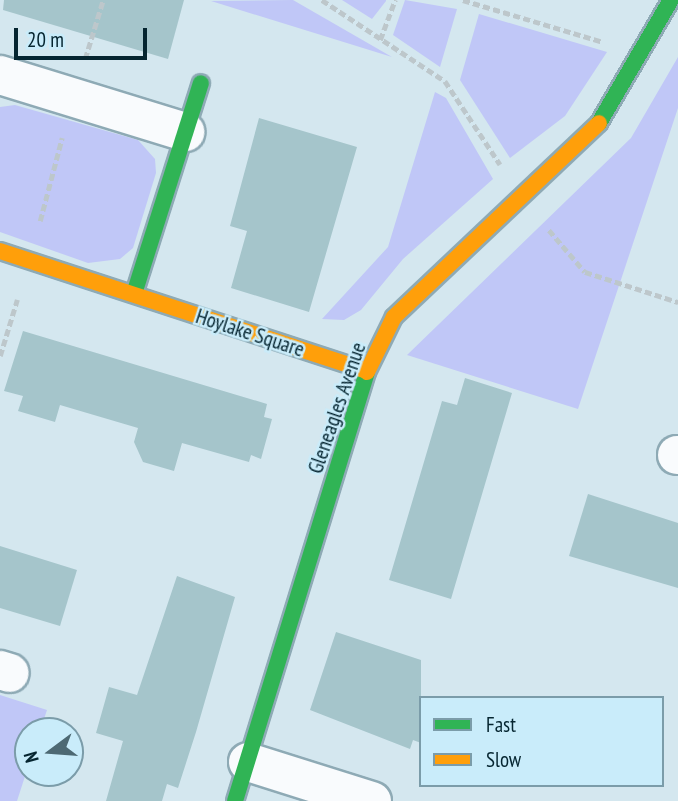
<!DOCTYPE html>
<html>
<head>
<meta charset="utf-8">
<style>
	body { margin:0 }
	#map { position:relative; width:678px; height:801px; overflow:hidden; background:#d4e7ef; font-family:"PT Sans Narrow",sans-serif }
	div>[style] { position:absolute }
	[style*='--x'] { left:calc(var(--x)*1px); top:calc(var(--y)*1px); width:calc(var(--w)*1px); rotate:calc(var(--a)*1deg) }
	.green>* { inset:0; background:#c0c7f7 }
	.building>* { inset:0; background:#a5c5cb }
	.path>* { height:4.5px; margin-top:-2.25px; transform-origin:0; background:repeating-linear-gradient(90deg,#bdc7cb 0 7px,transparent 0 10.5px) }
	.roads { filter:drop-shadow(2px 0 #8eaab5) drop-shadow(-2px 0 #8eaab5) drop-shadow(0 2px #8eaab5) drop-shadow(0 -2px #8eaab5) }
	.street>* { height:38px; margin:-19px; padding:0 19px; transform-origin:19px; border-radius:19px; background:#f9fbfd }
	.fast>* { height:16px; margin:-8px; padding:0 8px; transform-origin:8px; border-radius:8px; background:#30b455 }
	.slow>* { height:16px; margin:-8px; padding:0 8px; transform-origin:8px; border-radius:8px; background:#ff9f0a }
	span { translate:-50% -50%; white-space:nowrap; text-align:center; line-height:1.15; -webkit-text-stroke:5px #c9ecfa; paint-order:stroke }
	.street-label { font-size:21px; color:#052530 }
	.legend { position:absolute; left:419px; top:696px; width:245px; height:91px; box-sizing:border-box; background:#c9ecfa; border:2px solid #7b9ca9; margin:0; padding:9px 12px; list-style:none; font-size:21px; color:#052530 }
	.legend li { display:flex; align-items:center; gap:14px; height:35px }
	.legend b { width:35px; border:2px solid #7b9ca9 }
	.north { position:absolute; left:14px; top:717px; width:70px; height:70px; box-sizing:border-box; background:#c9ecfa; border:2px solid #7b9ca9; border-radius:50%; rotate:254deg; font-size:19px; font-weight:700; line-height:28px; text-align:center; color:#052530 }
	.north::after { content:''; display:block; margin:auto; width:24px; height:32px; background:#4d6973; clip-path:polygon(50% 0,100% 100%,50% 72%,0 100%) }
	.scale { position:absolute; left:14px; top:28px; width:133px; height:32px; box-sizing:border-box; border:4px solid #052530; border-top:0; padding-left:9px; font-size:21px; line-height:24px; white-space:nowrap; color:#052530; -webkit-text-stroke:5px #c9ecfa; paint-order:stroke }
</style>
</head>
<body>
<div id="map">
	<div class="green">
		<i style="clip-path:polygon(293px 0,392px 57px,211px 1px)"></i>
		<i style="clip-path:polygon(342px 0,386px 0,386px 1px,372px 19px)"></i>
		<i style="clip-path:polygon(405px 0,457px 9px,440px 67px,393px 35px)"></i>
		<i style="clip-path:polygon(479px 14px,607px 52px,565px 116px,510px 158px,460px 80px)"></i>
		<i style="clip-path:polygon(678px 57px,678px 108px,578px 409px,407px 355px,631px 138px)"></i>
		<i style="clip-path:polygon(435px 92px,446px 98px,493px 179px,403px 259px,361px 310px,344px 320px,322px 319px,388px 247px)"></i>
		<i style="clip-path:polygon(15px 105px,138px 140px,155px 159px,156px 173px,133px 248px,120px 259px,88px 263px,0 232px,0 107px)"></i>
		<i style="clip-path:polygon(0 695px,47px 710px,40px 731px,28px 731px,28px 767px,17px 801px,0 801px)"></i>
	</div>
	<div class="building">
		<i style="clip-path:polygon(4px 0,184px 0,168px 59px,3px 10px)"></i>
		<i style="clip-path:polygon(259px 118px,357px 147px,309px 312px,231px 288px,247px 231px,230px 226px)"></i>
		<i style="clip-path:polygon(23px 331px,267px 404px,264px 417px,272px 419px,261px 459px,251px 455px,249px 462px,182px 443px,174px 471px,143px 462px,134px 442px,138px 428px,60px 405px,55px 422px,18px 411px,23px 396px,4px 391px)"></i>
		<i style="clip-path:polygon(465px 378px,512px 393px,451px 599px,389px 580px,442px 401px,457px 405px)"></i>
		<i style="clip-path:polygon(588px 494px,678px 523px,678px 588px,569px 556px)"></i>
		<i style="clip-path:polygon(0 546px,77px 570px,60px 626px,0 608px)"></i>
		<i style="clip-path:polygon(177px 576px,235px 597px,196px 732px,178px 788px,167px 784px,162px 801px,106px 801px,123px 741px,96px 733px,109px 687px,137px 695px)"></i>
		<i style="clip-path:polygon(336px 632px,421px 660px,421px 743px,413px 740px,410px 749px,310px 710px)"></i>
	</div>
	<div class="path">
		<i style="--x:322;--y:0;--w:147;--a:33.4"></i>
		<i style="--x:445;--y:81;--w:100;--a:56.5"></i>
		<i style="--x:463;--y:0;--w:146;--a:16.7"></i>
		<i style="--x:380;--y:40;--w:43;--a:-69.4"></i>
		<i style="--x:85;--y:59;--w:62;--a:-73"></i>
		<i style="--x:40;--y:221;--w:86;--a:-75.2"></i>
		<i style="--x:549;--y:230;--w:55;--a:49.4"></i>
		<i style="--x:585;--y:272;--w:98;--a:17.9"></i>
		<i style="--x:0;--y:356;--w:59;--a:-73.1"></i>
	</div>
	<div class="roads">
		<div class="street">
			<i style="--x:0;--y:75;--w:194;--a:17.1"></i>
			<i style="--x:677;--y:455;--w:1;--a:0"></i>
			<i style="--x:0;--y:670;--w:10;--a:17"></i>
			<i style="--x:248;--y:762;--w:130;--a:17.5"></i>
		</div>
		<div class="fast">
			<i style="--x:599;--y:123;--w:143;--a:-59.7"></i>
			<i style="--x:134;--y:294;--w:221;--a:-72.4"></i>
			<i style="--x:235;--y:801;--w:449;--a:-72.9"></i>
		</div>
		<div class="slow">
			<i style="--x:0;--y:251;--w:386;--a:18.1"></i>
			<i style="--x:367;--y:372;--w:61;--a:-63.9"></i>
			<i style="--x:394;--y:317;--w:282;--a:-43.4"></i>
		</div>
	</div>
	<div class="street-label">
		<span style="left:250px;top:333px;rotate:18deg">Hoylake Square</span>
		<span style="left:337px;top:408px;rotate:-71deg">Gleneagles Avenue</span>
	</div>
	<ul class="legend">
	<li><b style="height:9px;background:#30b455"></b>Fast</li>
	<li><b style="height:9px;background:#ff9f0a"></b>Slow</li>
	</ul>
	<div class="north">N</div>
	<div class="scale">20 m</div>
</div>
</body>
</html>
